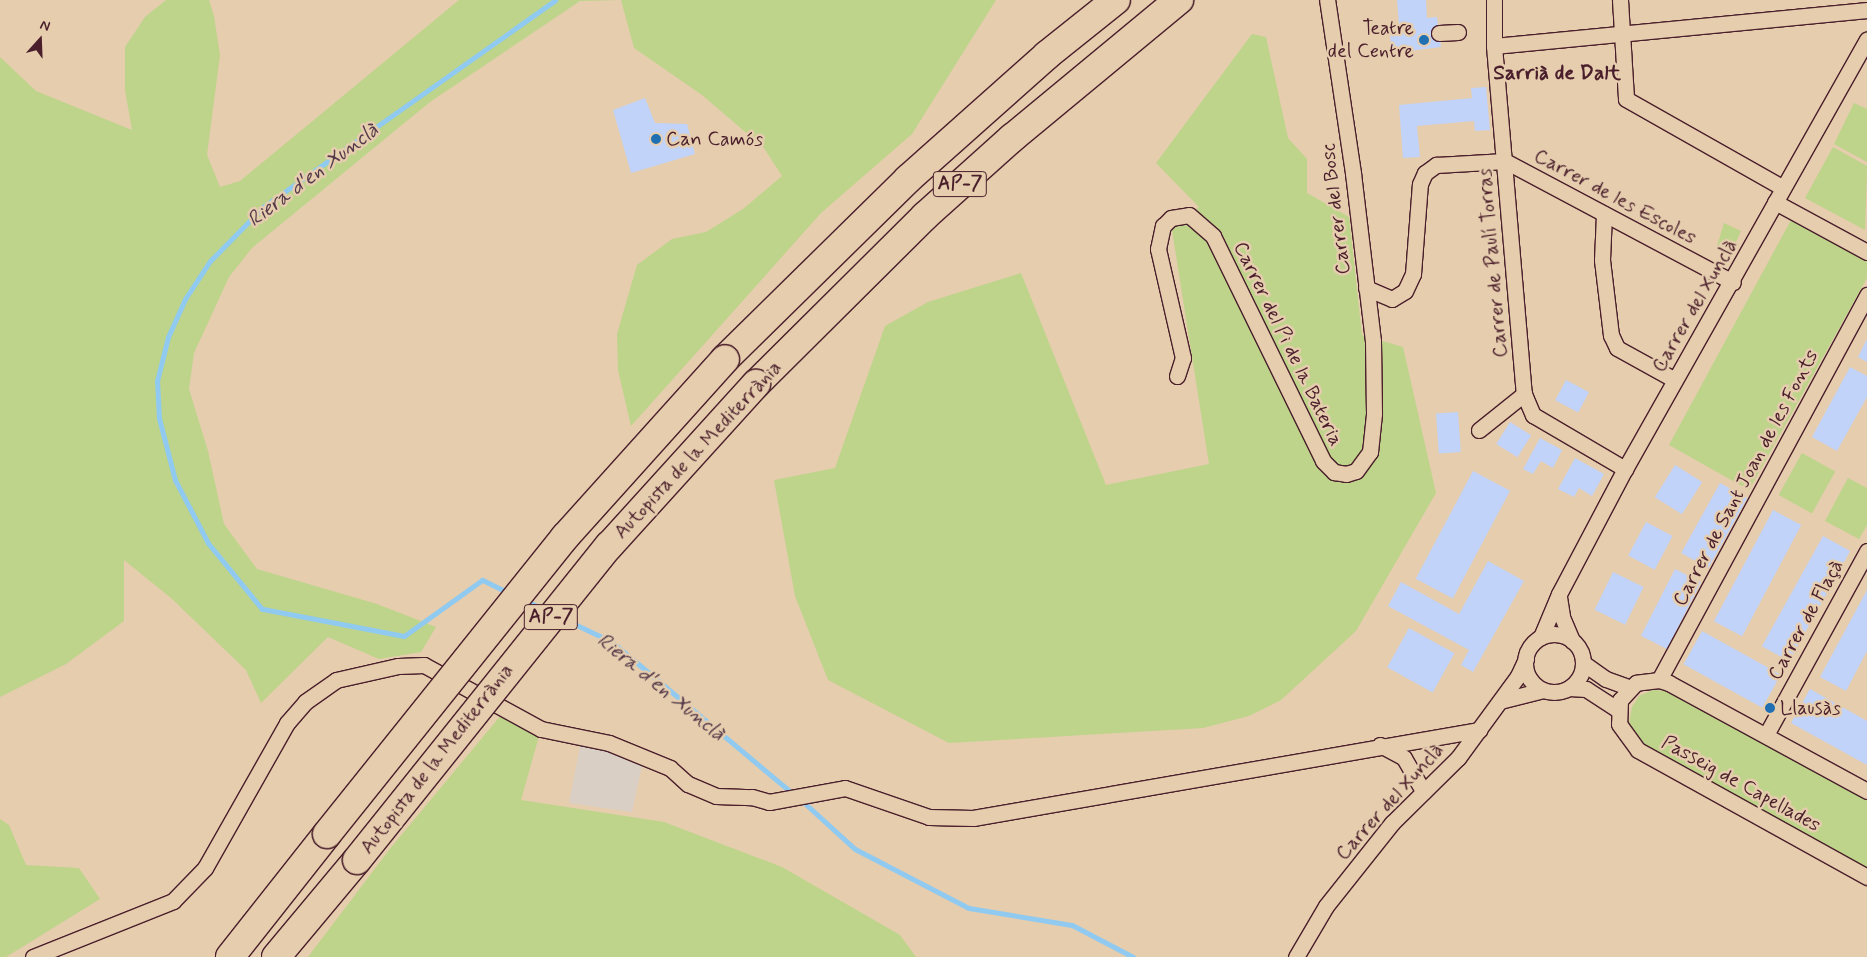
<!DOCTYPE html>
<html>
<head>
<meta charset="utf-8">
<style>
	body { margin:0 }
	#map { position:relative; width:1867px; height:957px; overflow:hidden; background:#e5cdae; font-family:Mynerve,sans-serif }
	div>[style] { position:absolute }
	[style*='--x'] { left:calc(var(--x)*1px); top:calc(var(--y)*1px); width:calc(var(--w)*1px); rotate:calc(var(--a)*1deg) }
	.built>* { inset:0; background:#dacfc4 }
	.green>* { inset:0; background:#bdd48a; transform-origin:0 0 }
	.stream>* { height:5px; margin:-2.5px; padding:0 2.5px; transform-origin:2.5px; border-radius:2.5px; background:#90caf0 }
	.building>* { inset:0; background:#c2d3f9; transform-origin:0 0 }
	.roads { filter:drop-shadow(1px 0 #4a1f2b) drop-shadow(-1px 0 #4a1f2b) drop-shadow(0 1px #4a1f2b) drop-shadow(0 -1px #4a1f2b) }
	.street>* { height:15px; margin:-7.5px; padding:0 7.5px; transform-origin:7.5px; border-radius:7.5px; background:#e5cdae }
	.street>.ring { margin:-7.5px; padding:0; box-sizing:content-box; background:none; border:15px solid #e5cdae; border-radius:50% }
	.highway>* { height:28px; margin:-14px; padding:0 14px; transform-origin:14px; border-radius:14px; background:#e5cdae }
	.bridges { filter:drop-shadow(1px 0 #4a1f2b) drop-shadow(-1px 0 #4a1f2b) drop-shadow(0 1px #4a1f2b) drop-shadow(0 -1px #4a1f2b) }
	.highway-bridge>* { height:28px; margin:-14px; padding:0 14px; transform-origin:14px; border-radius:14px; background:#e5cdae }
	.dots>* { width:14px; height:14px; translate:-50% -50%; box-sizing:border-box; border:2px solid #e5cdae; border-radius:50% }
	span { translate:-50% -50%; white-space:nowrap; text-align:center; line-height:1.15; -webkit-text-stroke:5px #e5cdae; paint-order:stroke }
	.shield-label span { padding:1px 4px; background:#e5cdae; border:1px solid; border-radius:4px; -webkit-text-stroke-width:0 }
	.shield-label { font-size:19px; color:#4a1f2b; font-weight:700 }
	.poi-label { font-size:20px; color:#4a1f2b }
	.right { translate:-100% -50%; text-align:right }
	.left { translate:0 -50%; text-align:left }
	.street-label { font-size:20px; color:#4a1f2b }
	.neighbourhood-label { font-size:21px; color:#4a1f2b; font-weight:700 }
	.water-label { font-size:21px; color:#543949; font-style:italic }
	.north { position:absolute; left:15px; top:15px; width:50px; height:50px; -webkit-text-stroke:4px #e5cdae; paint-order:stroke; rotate:20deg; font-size:14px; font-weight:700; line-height:20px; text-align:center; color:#4a1f2b }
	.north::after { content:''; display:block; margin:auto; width:18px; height:22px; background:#4a1f2b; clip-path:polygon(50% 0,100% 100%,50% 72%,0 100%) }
</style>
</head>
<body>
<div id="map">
	<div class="built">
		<i style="clip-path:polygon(580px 746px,613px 749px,643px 761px,632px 812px,569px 803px)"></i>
	</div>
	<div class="green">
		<i style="clip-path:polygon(166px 0,209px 0,214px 16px,220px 55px,207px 155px,220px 187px,240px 181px,459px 0,996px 0,912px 134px,821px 213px,631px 426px,618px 370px,617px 334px,637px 265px,672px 239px,706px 232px,743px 209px,782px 176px,764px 148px,702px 95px,634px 48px,621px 0,580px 1px,430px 102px,252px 248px,229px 277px,194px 353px,189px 389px,208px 451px,224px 524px,257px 569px,377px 604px,436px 627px,421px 652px,379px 659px,328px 637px,261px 703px,246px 670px,171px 598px,124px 560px,124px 621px,66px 664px,0 697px,0 57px,36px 91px,132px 130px,125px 90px,125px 47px,145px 17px)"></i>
		<i style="clip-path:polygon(1252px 34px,1266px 37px,1288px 138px,1307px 159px,1307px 193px,1349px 217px,1362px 335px,1403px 347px,1436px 493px,1356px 631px,1281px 700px,1249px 716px,1203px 728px,949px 743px,828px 680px,795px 596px,774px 480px,835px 468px,885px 326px,928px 302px,1021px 273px,1106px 485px,1209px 464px,1172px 230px,1199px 207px,1156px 163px)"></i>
		<i style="clip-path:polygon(1854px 103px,1867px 109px,1867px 162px,1834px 144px)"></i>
		<i style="clip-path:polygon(1833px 147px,1867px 166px,1865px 230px,1805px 198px)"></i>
		<i style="clip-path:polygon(1791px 220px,1867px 260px,1867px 278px,1749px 490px,1669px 445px)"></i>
		<i style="clip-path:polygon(1724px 223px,1741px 231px,1731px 253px,1717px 246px)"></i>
		<i style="left:1802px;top:453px;width:38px;height:48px;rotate:29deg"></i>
		<i style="clip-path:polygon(1848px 478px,1867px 488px,1867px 525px,1859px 539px,1825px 521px)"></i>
		<i style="clip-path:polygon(1653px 690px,1669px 691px,1867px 799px,1867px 870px,1648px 750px,1634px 738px,1629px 724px,1632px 707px,1639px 696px)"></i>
		<i style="clip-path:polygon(507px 708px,541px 729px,521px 800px,664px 822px,782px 867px,900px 935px,916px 957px,308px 957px,389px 850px)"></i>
		<i style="clip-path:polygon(0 819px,9px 825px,26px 865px,79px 868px,100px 899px,6px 957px,0 957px)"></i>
	</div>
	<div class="stream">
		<i style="--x:509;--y:593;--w:30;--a:-154"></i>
		<i style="--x:482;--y:580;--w:96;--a:144.3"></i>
		<i style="--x:404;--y:636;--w:145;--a:-169.2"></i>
		<i style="--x:262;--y:609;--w:85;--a:-129.3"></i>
		<i style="--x:208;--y:543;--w:71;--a:-117.6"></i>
		<i style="--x:175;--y:480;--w:64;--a:-104.5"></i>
		<i style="--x:159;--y:418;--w:37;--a:-93"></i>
		<i style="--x:157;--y:381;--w:45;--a:-76"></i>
		<i style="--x:168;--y:337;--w:42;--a:-65.9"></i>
		<i style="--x:185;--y:299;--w:45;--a:-56.7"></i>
		<i style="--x:210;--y:261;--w:76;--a:-45.5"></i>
		<i style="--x:263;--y:207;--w:358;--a:-35.3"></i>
		<i style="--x:524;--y:600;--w:23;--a:25"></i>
		<i style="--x:562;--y:618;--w:55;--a:25.6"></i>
		<i style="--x:612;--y:642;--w:236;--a:40"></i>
		<i style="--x:800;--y:799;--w:74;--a:42.3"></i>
		<i style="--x:855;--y:849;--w:128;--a:27.4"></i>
		<i style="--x:969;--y:908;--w:104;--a:9.4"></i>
		<i style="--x:1072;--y:925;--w:69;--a:27.7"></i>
	</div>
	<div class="building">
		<i style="clip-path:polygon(1397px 0,1426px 0,1427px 18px,1437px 17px,1441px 47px,1392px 53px,1389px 25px,1399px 24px)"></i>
		<i style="clip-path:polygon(1486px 87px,1490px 130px,1475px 131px,1474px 121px,1417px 126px,1420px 157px,1403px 158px,1399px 105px,1472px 98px,1471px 88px)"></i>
		<i style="clip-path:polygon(645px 98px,655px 123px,687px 124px,695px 154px,631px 173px,613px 110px)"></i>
		<i style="clip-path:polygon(1867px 339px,1867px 362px,1858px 357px)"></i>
		<i style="clip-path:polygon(1850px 367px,1867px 376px,1867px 397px,1837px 451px,1812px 437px)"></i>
		<i style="left:1566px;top:380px;width:26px;height:23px;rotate:28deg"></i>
		<i style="left:1458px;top:412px;width:40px;height:22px;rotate:86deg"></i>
		<i style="left:1510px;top:422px;width:25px;height:26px;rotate:32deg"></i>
		<i style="clip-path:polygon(1540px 438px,1562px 450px,1553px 468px,1541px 461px,1533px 474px,1523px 469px)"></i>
		<i style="clip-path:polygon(1575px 458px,1604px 474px,1592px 496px,1579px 488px,1574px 497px,1558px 489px)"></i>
		<i style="left:1675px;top:465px;width:32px;height:38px;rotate:32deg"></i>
		<i style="left:1473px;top:471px;width:42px;height:122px;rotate:28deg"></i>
		<i style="left:1720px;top:483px;width:31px;height:80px;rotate:29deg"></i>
		<i style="left:1773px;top:510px;width:32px;height:126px;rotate:28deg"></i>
		<i style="left:1646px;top:522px;width:30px;height:38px;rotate:28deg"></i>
		<i style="left:1823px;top:536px;width:31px;height:126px;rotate:29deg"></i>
		<i style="clip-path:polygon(1488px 561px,1524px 581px,1473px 672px,1461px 665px,1469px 650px,1388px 606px,1401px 582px,1459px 614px)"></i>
		<i style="left:1675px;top:569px;width:29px;height:75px;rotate:27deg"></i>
		<i style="left:1613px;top:572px;width:34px;height:42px;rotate:26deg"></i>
		<i style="clip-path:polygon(1867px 590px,1867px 651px,1846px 691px,1820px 677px)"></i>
		<i style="left:1409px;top:628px;width:52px;height:45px;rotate:29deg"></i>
		<i style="left:1702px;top:631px;width:90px;height:38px;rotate:29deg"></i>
		<i style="clip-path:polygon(1810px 689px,1867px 721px,1867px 765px,1791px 723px)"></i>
	</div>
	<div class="roads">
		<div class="street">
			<i style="--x:1494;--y:0;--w:46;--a:90"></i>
			<i style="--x:1494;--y:46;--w:349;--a:85.1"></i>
			<i style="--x:1524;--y:394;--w:23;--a:67"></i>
			<i style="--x:1533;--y:415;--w:107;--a:30.4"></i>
			<i style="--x:1620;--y:0;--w:99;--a:86.5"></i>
			<i style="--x:1626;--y:99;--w:180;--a:29.5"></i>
			<i style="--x:1439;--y:33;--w:19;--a:-3"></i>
			<i style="--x:1494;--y:46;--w:375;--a:-5.5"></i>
			<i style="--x:1505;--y:161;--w:258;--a:28"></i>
			<i style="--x:1775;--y:202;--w:105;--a:28.5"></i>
			<i style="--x:1604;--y:214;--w:46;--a:92.5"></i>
			<i style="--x:1602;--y:260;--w:76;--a:83.2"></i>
			<i style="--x:1611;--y:335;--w:14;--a:65"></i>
			<i style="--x:1617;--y:348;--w:66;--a:28.9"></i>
			<i style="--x:1366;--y:288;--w:28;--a:23"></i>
			<i style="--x:1392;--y:299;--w:15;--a:-32"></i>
			<i style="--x:1405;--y:291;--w:19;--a:-65"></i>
			<i style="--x:1413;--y:274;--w:90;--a:-85.6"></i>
			<i style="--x:1420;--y:184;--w:12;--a:-66"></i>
			<i style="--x:1425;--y:173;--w:14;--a:-36"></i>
			<i style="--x:1436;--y:165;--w:69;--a:-3.3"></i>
			<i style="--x:1177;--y:376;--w:19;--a:-72"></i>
			<i style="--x:1183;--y:358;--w:112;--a:-102.9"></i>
			<i style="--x:1158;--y:249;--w:24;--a:-78"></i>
			<i style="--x:1163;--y:226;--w:11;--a:-45"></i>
			<i style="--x:1171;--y:218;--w:18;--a:-9"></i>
			<i style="--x:1189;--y:215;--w:32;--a:41"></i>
			<i style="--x:1213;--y:236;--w:250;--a:63.9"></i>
			<i style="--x:1323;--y:461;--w:16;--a:45"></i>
			<i style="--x:1334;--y:472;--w:12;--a:9"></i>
			<i style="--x:1346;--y:474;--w:10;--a:-17"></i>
			<i style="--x:1356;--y:471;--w:24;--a:-54"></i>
			<i style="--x:1370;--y:452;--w:39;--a:-84"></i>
			<i style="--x:1374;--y:413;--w:72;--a:-90.8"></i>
			<i style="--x:1373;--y:341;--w:169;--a:-96.8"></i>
			<i style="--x:1353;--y:173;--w:175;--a:-98.5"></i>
			<i style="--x:1479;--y:430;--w:58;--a:-38.7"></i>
			<i style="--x:1559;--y:597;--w:20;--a:81"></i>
			<i style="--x:1562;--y:617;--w:26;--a:67"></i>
			<i class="ring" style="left:1525px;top:634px;width:43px;height:43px"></i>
			<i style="--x:1541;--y:637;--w:47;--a:-67.3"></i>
			<i style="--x:1559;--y:594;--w:141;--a:-62.2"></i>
			<i style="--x:1625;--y:469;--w:493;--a:-60.6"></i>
			<i style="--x:1583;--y:663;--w:28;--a:35"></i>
			<i style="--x:1606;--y:679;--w:23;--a:20"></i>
			<i style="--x:1659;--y:680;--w:438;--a:-61.6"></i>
			<i style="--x:1569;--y:688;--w:17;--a:3"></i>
			<i style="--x:1586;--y:689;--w:37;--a:33"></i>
			<i style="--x:1500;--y:701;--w:44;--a:-14.3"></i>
			<i style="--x:1766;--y:735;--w:210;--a:-61.2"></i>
			<i style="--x:1380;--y:745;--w:27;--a:28"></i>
			<i style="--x:1404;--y:758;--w:39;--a:60"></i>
			<i style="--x:1867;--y:791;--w:226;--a:-151.4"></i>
			<i style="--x:1669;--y:683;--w:10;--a:-163"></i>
			<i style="--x:1659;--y:680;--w:23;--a:173"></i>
			<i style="--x:1636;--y:683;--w:23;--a:133"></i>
			<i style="--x:1620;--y:700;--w:24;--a:92"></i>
			<i style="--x:1619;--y:724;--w:32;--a:54"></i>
			<i style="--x:1638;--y:750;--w:262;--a:29"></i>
			<i style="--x:33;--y:957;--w:151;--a:-21.8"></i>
			<i style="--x:173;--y:901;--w:46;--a:-45.9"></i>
			<i style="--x:205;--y:868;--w:167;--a:-60.5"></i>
			<i style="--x:287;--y:723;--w:28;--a:-49"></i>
			<i style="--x:305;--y:702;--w:38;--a:-35"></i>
			<i style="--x:336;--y:680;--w:64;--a:-12.7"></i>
			<i style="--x:398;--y:666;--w:26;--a:-2"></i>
			<i style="--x:424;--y:665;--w:133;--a:28.7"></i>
			<i style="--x:541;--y:729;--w:69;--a:11.6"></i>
			<i style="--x:609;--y:743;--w:66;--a:22.3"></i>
			<i style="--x:670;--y:768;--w:24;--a:42"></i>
			<i style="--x:688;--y:784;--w:30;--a:23"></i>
			<i style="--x:716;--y:796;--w:36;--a:2"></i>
			<i style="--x:752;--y:797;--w:18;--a:16"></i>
			<i style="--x:769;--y:802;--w:77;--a:-10.4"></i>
			<i style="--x:845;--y:788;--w:89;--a:19"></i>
			<i style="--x:929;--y:817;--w:44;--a:1.3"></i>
			<i style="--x:973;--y:818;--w:514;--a:-9.87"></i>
			<i style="--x:1296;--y:957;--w:59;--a:-59.5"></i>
			<i style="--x:1326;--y:906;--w:106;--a:-51.5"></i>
			<i style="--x:1392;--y:823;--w:93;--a:-44.6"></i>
			<i style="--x:1458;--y:758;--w:102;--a:-53.8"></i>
			<i style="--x:1518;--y:676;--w:19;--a:-65"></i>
		</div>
		<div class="highway">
			<i style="--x:725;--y:359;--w:257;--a:-44.5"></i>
			<i style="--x:908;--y:179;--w:186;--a:-41.7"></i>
			<i style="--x:1047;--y:55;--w:88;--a:-38.6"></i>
			<i style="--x:756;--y:384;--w:238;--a:-44.8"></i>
			<i style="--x:925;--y:216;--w:117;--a:-41.9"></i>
			<i style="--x:1012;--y:138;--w:217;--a:-39.6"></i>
			<i style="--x:230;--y:957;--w:157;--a:-51.7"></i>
			<i style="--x:276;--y:957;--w:126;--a:-50.1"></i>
		</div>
	</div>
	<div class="bridges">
		<div class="highway-bridge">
			<i style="--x:327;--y:834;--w:381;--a:-51.3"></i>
			<i style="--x:565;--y:537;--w:239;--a:-48"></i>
			<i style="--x:357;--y:860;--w:403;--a:-51.3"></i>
			<i style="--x:609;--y:546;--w:219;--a:-47.8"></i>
		</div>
	</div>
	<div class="dots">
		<i style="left:1424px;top:40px;background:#1f6fb2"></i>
		<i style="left:656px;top:139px;background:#1f6fb2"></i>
		<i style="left:1770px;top:708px;background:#1f6fb2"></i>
	</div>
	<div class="shield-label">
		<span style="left:960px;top:184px">AP-7</span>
		<span style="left:551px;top:617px">AP-7</span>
	</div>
	<div class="poi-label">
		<span class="right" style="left:1414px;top:40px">Teatre<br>del Centre</span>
		<span class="left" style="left:666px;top:139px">Can Camós</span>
		<span class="left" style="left:1780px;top:708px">Llausàs</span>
	</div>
	<div class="street-label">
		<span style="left:1615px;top:197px;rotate:28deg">Carrer de les Escoles</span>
		<span style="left:1336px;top:209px;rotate:-97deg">Carrer del Bosc</span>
		<span style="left:1493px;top:263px;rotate:-95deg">Carrer de Paulí Torras</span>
		<span style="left:1695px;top:306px;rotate:-60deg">Carrer del Xunclà</span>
		<span style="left:1288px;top:344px;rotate:64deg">Carrer del Pi de la Bateria</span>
		<span style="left:698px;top:450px;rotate:-47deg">Autopista de la Mediterrània</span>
		<span style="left:1746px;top:478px;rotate:-62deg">Carrer de Sant Joan de les Fonts</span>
		<span style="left:1806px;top:620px;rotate:-61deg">Carrer de Flaçà</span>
		<span style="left:437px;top:759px;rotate:-52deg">Autopista de la Mediterrània</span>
		<span style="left:1741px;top:784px;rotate:29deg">Passeig de Capellades</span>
		<span style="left:1390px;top:802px;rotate:-48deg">Carrer del Xunclà</span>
	</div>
	<div class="neighbourhood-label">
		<span style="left:1557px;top:73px">Sarrià de Dalt</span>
	</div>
	<div class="water-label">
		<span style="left:313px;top:175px;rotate:-37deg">Riera d'en Xunclà</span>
		<span style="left:661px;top:687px;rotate:39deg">Riera d'en Xunclà</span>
	</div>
	<div class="north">N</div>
</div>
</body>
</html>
